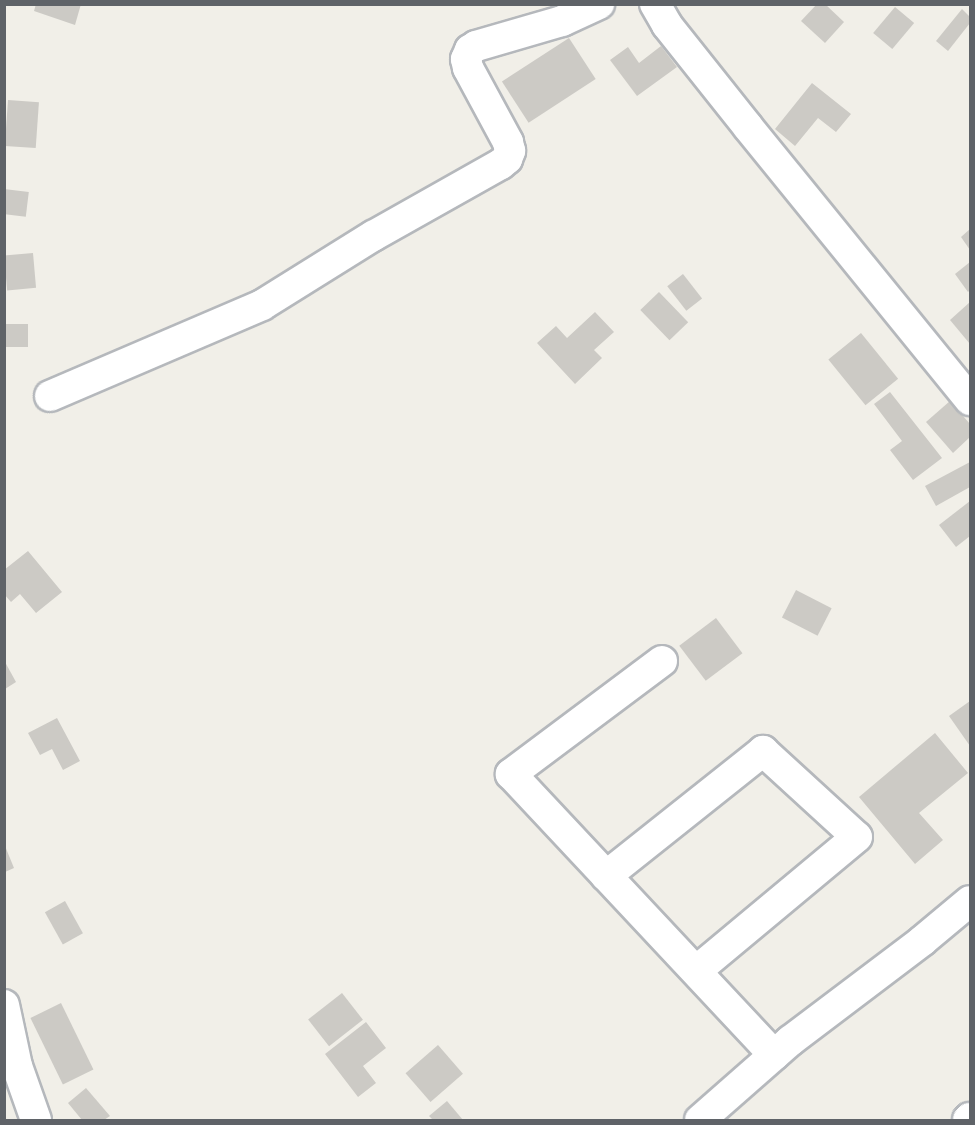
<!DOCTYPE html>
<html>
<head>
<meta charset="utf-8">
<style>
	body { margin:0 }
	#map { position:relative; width:975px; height:1125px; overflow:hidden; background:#f1efe8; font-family:Jost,sans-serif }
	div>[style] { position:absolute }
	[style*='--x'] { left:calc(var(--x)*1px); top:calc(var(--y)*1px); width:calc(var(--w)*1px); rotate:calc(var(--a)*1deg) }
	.building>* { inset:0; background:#cccac5; transform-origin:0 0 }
	.roads { filter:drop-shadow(2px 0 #b5b8bc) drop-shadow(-2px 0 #b5b8bc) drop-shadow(0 2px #b5b8bc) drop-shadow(0 -2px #b5b8bc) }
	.minor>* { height:30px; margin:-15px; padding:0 15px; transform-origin:15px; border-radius:15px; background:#fff }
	span { translate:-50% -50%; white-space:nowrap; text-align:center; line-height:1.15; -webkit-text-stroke:6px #fff; paint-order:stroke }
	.frame { position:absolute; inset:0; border:6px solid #5f6368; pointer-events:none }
</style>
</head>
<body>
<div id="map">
	<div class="building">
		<i style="clip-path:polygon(36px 4px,81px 4px,75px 25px,34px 11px)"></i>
		<i style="clip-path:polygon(817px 4px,825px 4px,844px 22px,825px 43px,801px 21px)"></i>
		<i style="left:895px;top:7px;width:25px;height:34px;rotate:40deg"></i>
		<i style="clip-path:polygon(962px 9px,970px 17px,970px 23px,948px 51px,936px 41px)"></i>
		<i style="left:569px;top:38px;width:49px;height:80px;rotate:57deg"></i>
		<i style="clip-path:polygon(661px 46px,677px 67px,637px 96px,610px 60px,628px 47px,639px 63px)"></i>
		<i style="clip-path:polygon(812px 83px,851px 114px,836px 132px,818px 118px,795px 146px,775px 129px)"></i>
		<i style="left:8px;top:100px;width:31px;height:46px;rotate:4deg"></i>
		<i style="left:4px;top:189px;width:25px;height:25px;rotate:7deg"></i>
		<i style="clip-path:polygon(970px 229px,970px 250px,961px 237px)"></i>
		<i style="left:33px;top:253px;width:35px;height:29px;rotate:85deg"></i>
		<i style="clip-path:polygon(970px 262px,970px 290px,968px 292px,955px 274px)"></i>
		<i style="left:683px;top:274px;width:31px;height:20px;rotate:52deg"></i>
		<i style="left:659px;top:292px;width:42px;height:26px;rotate:46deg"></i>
		<i style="clip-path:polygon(970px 302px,970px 344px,950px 320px)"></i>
		<i style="clip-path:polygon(595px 312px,614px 332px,594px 350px,602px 358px,575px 384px,537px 343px,556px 326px,567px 338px)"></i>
		<i style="left:4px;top:324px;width:24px;height:23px"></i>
		<i style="left:861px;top:333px;width:59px;height:42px;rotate:51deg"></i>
		<i style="clip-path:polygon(890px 392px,942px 458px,913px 480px,890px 450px,902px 441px,874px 404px)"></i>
		<i style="clip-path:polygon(950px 401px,970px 424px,970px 437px,953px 453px,926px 422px)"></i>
		<i style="clip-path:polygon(970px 462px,970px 487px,936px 506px,925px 486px)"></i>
		<i style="clip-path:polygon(970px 501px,970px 536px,956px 547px,939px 525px)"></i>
		<i style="clip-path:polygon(28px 551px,62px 592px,36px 613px,20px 594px,11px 602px,4px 594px,4px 570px)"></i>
		<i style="left:796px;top:590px;width:40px;height:31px;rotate:27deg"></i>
		<i style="left:716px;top:618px;width:44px;height:46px;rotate:53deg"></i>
		<i style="clip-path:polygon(5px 662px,16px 682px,5px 689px)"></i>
		<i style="clip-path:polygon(970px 701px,970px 746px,949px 716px)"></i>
		<i style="clip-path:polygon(57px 718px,80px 761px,63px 770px,52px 749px,40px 755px,28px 733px)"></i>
		<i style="clip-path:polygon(935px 733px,968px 773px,919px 813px,943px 840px,915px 864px,859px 797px)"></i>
		<i style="clip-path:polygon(5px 846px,14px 868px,5px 872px)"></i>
		<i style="left:65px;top:901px;width:37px;height:23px;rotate:61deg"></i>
		<i style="left:342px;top:993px;width:34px;height:43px;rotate:52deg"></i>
		<i style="left:61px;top:1003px;width:74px;height:34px;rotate:64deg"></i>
		<i style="clip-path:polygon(366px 1022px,386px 1048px,363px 1066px,376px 1083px,358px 1097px,325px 1054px)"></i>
		<i style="left:438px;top:1045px;width:38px;height:43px;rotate:49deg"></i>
		<i style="clip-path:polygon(86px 1088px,110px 1116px,104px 1120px,82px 1120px,68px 1103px)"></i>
		<i style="clip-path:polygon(447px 1101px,463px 1120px,433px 1120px,429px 1116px)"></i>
	</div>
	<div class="roads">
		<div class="minor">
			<i style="--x:655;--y:4;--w:24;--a:60"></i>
			<i style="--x:667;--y:25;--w:130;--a:51.5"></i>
			<i style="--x:748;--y:127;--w:352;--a:50.9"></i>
			<i style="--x:50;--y:396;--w:231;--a:-23.2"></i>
			<i style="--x:262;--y:305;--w:131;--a:-31.9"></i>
			<i style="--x:373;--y:236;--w:147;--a:-29.4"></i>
			<i style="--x:501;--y:164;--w:8;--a:-40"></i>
			<i style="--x:507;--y:159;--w:9;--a:-69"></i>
			<i style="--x:510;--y:151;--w:9;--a:-103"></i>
			<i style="--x:508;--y:142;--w:84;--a:-118.4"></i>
			<i style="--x:468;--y:68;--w:9;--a:-103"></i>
			<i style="--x:466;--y:59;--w:10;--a:-66"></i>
			<i style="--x:470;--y:50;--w:7;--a:-34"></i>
			<i style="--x:476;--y:46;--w:90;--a:-16.2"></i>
			<i style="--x:562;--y:21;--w:41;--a:-24.7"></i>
			<i style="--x:662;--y:661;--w:189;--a:143.2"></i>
			<i style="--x:511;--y:774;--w:385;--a:46.9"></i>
			<i style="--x:606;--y:876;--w:201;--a:-38.5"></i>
			<i style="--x:763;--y:751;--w:127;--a:42.5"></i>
			<i style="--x:857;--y:837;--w:209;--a:140.2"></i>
			<i style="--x:4;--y:1005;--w:62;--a:78"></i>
			<i style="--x:17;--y:1066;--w:57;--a:70.6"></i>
			<i style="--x:700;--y:1120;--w:120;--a:-41.3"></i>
			<i style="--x:790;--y:1041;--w:166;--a:-37.1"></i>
			<i style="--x:922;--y:941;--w:62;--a:-39.8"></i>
			<i style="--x:968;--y:1120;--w:3;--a:-45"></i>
		</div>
	</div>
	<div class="frame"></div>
</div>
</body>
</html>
